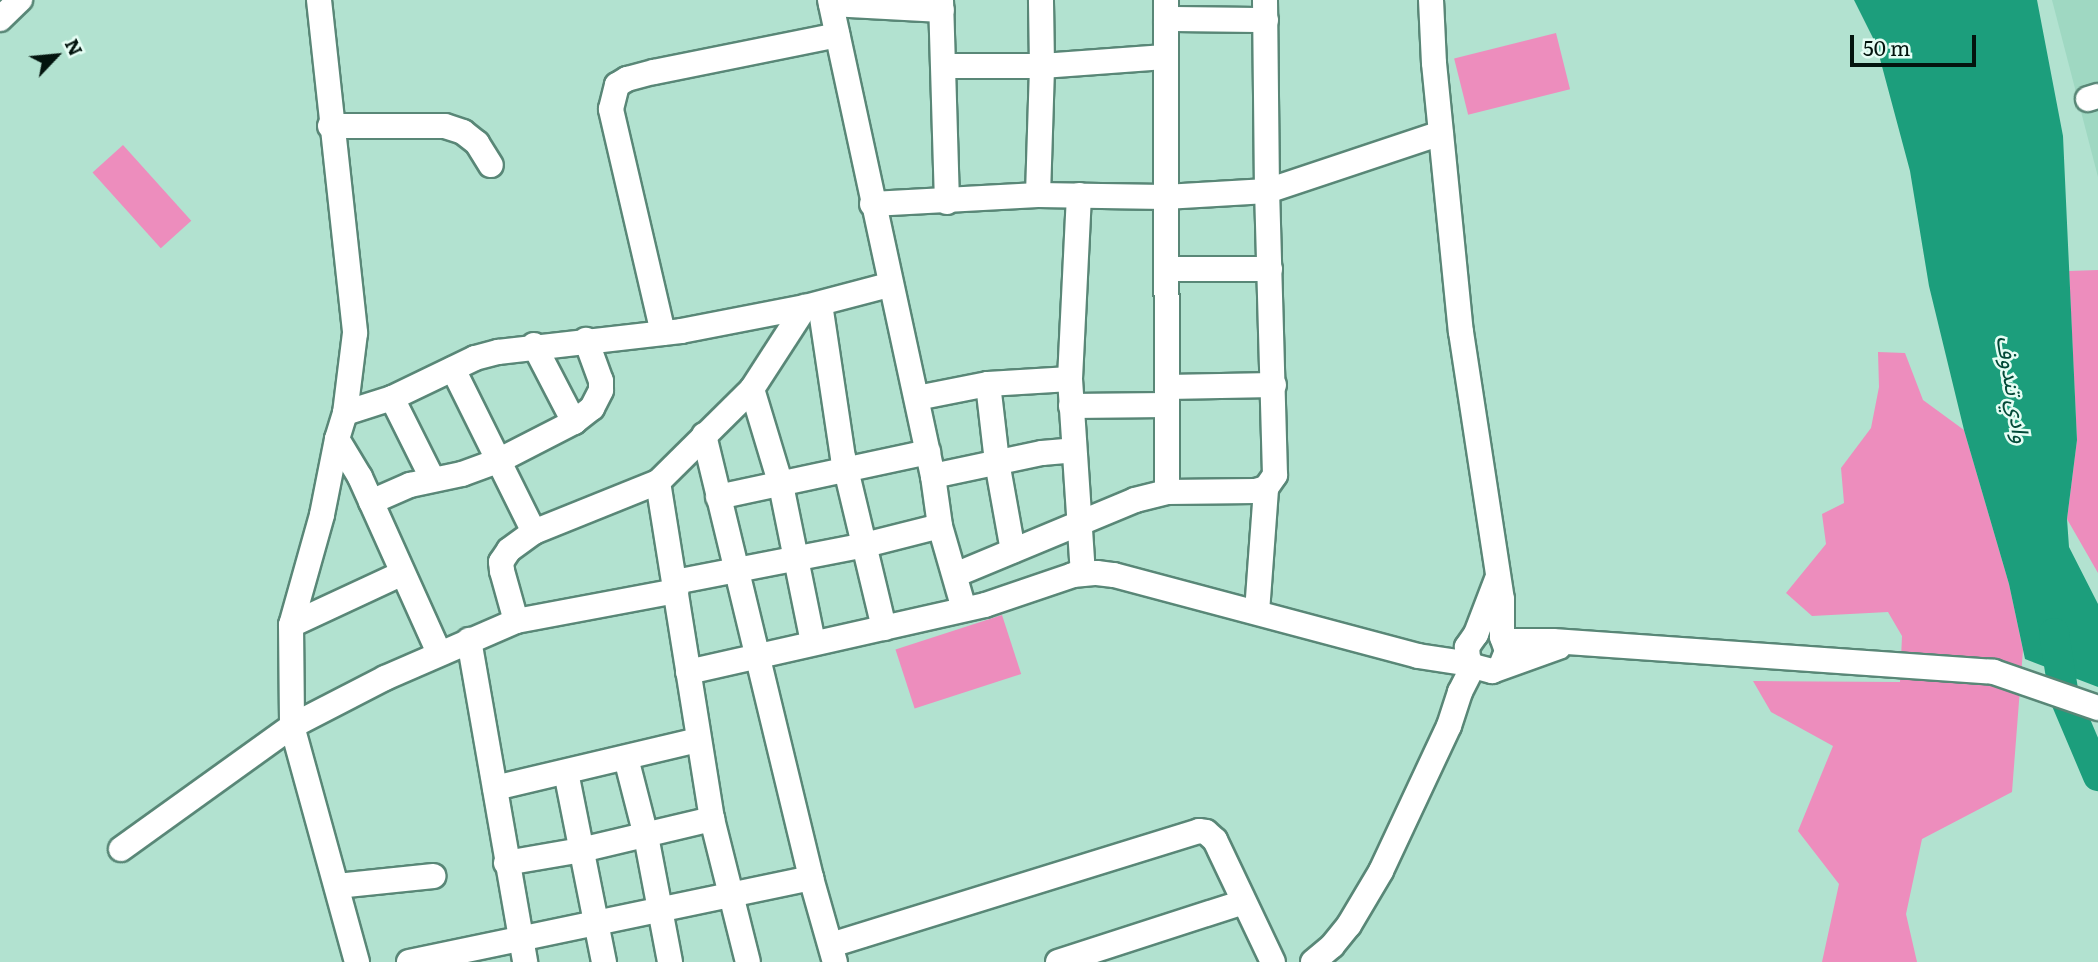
<!DOCTYPE html>
<html>
<head>
<meta charset="utf-8">
<style>
	body { margin:0 }
	#map { position:relative; width:2098px; height:962px; overflow:hidden; background:#b2e2d0; font-family:Literata,"Noto Sans Arabic",serif }
	div>[style] { position:absolute }
	[style*='--x'] { left:calc(var(--x)*1px); top:calc(var(--y)*1px); width:calc(var(--w)*1px); rotate:calc(var(--a)*1deg) }
	.built>* { inset:0; background:#9fd8c2 }
	.green>* { inset:0; background:#ed8dbd; transform-origin:0 0 }
	.water>* { inset:0; background:#1c9e7c }
	.river>* { height:30px; margin:-15px; padding:0 15px; transform-origin:15px; border-radius:15px; background:#1c9e7c }
	.roads { filter:drop-shadow(2px 0 #598777) drop-shadow(-2px 0 #598777) drop-shadow(0 2px #598777) drop-shadow(0 -2px #598777) }
	.minor>* { height:24px; margin:-12px; padding:0 12px; transform-origin:12px; border-radius:12px; background:#fff }
	span { translate:-50% -50%; white-space:nowrap; text-align:center; line-height:1.15; -webkit-text-stroke:5px #e5fdf4; paint-order:stroke }
	.water-label { font-size:23px; color:#024937; font-style:italic }
	.north { position:absolute; left:21px; top:21px; width:70px; height:70px; -webkit-text-stroke:5px #e5fdf4; paint-order:stroke; rotate:64deg; font-size:19px; font-weight:700; line-height:28px; text-align:center; color:#03140e }
	.north::after { content:''; display:block; margin:auto; width:24px; height:32px; background:#03140e; clip-path:polygon(50% 0,100% 100%,50% 72%,0 100%) }
	.scale { position:absolute; left:1850px; top:35px; width:126px; height:32px; box-sizing:border-box; border:4px solid #03140e; border-top:0; padding-left:9px; font-size:21px; line-height:24px; white-space:nowrap; color:#03140e; -webkit-text-stroke:5px #e5fdf4; paint-order:stroke }
</style>
</head>
<body>
<div id="map">
	<div class="built">
		<i style="clip-path:polygon(2052px 0,2098px 0,2098px 177px)"></i>
	</div>
	<div class="green">
		<i style="left:1556px;top:33px;width:58px;height:105px;rotate:76deg"></i>
		<i style="left:123px;top:145px;width:102px;height:41px;rotate:48deg"></i>
		<i style="clip-path:polygon(2098px 270px,2098px 573px,2067px 519px,2077px 440px,2069px 271px)"></i>
		<i style="clip-path:polygon(1878px 352px,1905px 353px,1923px 400px,1964px 430px,2009px 584px,2023px 650px,2012px 792px,1922px 839px,1906px 914px,1917px 962px,1822px 962px,1839px 884px,1798px 831px,1833px 746px,1771px 712px,1753px 681px,1900px 682px,1902px 636px,1888px 612px,1812px 616px,1786px 593px,1826px 544px,1822px 514px,1844px 503px,1841px 468px,1871px 428px,1879px 387px)"></i>
		<i style="left:1002px;top:615px;width:62px;height:112px;rotate:72deg"></i>
	</div>
	<div class="water">
		<i style="clip-path:polygon(1854px 0,2037px 0,2063px 136px,2077px 440px,2067px 519px,2069px 547px,2098px 604px,2098px 687px,2025px 659px,2009px 584px,1964px 430px,1929px 286px,1910px 171px,1876px 44px)"></i>
	</div>
	<div class="river">
		<i style="--x:2054;--y:633;--w:64;--a:81"></i>
		<i style="--x:2064;--y:696;--w:87;--a:67"></i>
	</div>
	<div class="roads">
		<div class="minor">
			<i style="--x:319;--y:0;--w:335;--a:83.8"></i>
			<i style="--x:355;--y:333;--w:81;--a:97.1"></i>
			<i style="--x:345;--y:413;--w:27;--a:107"></i>
			<i style="--x:337;--y:439;--w:77;--a:101.2"></i>
			<i style="--x:322;--y:515;--w:114;--a:105.7"></i>
			<i style="--x:291;--y:625;--w:101;--a:89.4"></i>
			<i style="--x:292;--y:726;--w:245;--a:74.6"></i>
			<i style="--x:830;--y:0;--w:487;--a:77.8"></i>
			<i style="--x:933;--y:476;--w:50;--a:82"></i>
			<i style="--x:940;--y:526;--w:86;--a:73.9"></i>
			<i style="--x:941;--y:0;--w:202;--a:88.3"></i>
			<i style="--x:1166;--y:0;--w:492;--a:89.9"></i>
			<i style="--x:1431;--y:0;--w:63;--a:87.3"></i>
			<i style="--x:1434;--y:63;--w:270;--a:84.3"></i>
			<i style="--x:1461;--y:332;--w:270;--a:81.3"></i>
			<i style="--x:1502;--y:599;--w:38;--a:90"></i>
			<i style="--x:1502;--y:637;--w:15;--a:70"></i>
			<i style="--x:1507;--y:651;--w:16;--a:112"></i>
			<i style="--x:831;--y:4;--w:111;--a:3.1"></i>
			<i style="--x:0;--y:19;--w:28;--a:-44"></i>
			<i style="--x:1166;--y:19;--w:100;--a:0.6"></i>
			<i style="--x:945;--y:66;--w:97;--a:0"></i>
			<i style="--x:1042;--y:66;--w:123;--a:-4.2"></i>
			<i style="--x:2088;--y:99;--w:10;--a:-17"></i>
			<i style="--x:330;--y:126;--w:115;--a:0"></i>
			<i style="--x:445;--y:126;--w:19;--a:18"></i>
			<i style="--x:463;--y:132;--w:18;--a:38"></i>
			<i style="--x:477;--y:143;--w:26;--a:58"></i>
			<i style="--x:1038;--y:195;--w:129;--a:-88.2"></i>
			<i style="--x:1042;--y:66;--w:66;--a:-90.9"></i>
			<i style="--x:1079;--y:195;--w:184;--a:92.8"></i>
			<i style="--x:1070;--y:379;--w:195;--a:86.2"></i>
			<i style="--x:872;--y:204;--w:166;--a:-3.1"></i>
			<i style="--x:1038;--y:195;--w:127;--a:0.9"></i>
			<i style="--x:1165;--y:197;--w:102;--a:-3.4"></i>
			<i style="--x:1267;--y:191;--w:183;--a:-18.4"></i>
			<i style="--x:1166;--y:269;--w:104;--a:0"></i>
			<i style="--x:820;--y:304;--w:155;--a:81.5"></i>
			<i style="--x:843;--y:457;--w:176;--a:76.5"></i>
			<i style="--x:663;--y:333;--w:230;--a:-103.1"></i>
			<i style="--x:611;--y:109;--w:25;--a:-76"></i>
			<i style="--x:617;--y:85;--w:12;--a:-31"></i>
			<i style="--x:627;--y:79;--w:28;--a:-15"></i>
			<i style="--x:654;--y:72;--w:187;--a:-11.4"></i>
			<i style="--x:534;--y:345;--w:87;--a:62.5"></i>
			<i style="--x:453;--y:369;--w:182;--a:63.6"></i>
			<i style="--x:988;--y:384;--w:79;--a:83.4"></i>
			<i style="--x:997;--y:462;--w:90;--a:79.8"></i>
			<i style="--x:1167;--y:387;--w:107;--a:-1.1"></i>
			<i style="--x:752;--y:389;--w:100;--a:73.2"></i>
			<i style="--x:781;--y:485;--w:160;--a:78.5"></i>
			<i style="--x:392;--y:398;--w:89;--a:63.4"></i>
			<i style="--x:917;--y:398;--w:72;--a:-11.2"></i>
			<i style="--x:988;--y:384;--w:82;--a:-3.5"></i>
			<i style="--x:1071;--y:406;--w:96;--a:-0.6"></i>
			<i style="--x:345;--y:413;--w:49;--a:-17.7"></i>
			<i style="--x:392;--y:398;--w:92;--a:-25.7"></i>
			<i style="--x:475;--y:358;--w:24;--a:-15"></i>
			<i style="--x:498;--y:352;--w:184;--a:-6.5"></i>
			<i style="--x:681;--y:331;--w:126;--a:-11"></i>
			<i style="--x:805;--y:307;--w:87;--a:-14.7"></i>
			<i style="--x:704;--y:435;--w:456;--a:76.4"></i>
			<i style="--x:811;--y:878;--w:87;--a:74.1"></i>
			<i style="--x:337;--y:439;--w:44;--a:58.8"></i>
			<i style="--x:360;--y:477;--w:193;--a:65.8"></i>
			<i style="--x:933;--y:476;--w:111;--a:-11.9"></i>
			<i style="--x:1042;--y:453;--w:32;--a:-5"></i>
			<i style="--x:658;--y:482;--w:341;--a:80.9"></i>
			<i style="--x:712;--y:819;--w:147;--a:75.9"></i>
			<i style="--x:718;--y:497;--w:215;--a:-12.1"></i>
			<i style="--x:371;--y:502;--w:43;--a:-23.6"></i>
			<i style="--x:410;--y:485;--w:53;--a:-11.9"></i>
			<i style="--x:462;--y:474;--w:40;--a:-20.2"></i>
			<i style="--x:500;--y:460;--w:83;--a:-27.2"></i>
			<i style="--x:574;--y:422;--w:23;--a:-38"></i>
			<i style="--x:592;--y:408;--w:20;--a:-63"></i>
			<i style="--x:601;--y:390;--w:9;--a:-90"></i>
			<i style="--x:601;--y:381;--w:44;--a:-110.1"></i>
			<i style="--x:955;--y:575;--w:195;--a:-22.6"></i>
			<i style="--x:1135;--y:500;--w:33;--a:-14"></i>
			<i style="--x:1167;--y:492;--w:88;--a:-0.7"></i>
			<i style="--x:1255;--y:491;--w:11;--a:-15"></i>
			<i style="--x:1266;--y:488;--w:16;--a:-55"></i>
			<i style="--x:1275;--y:475;--w:284;--a:-91.6"></i>
			<i style="--x:1267;--y:191;--w:191;--a:-90.6"></i>
			<i style="--x:1497;--y:579;--w:59;--a:110.9"></i>
			<i style="--x:1476;--y:634;--w:16;--a:125"></i>
			<i style="--x:1467;--y:647;--w:12;--a:85"></i>
			<i style="--x:1468;--y:659;--w:9;--a:54"></i>
			<i style="--x:1473;--y:666;--w:20;--a:15"></i>
			<i style="--x:1492;--y:671;--w:71;--a:-19.7"></i>
			<i style="--x:675;--y:582;--w:194;--a:-11"></i>
			<i style="--x:865;--y:545;--w:77;--a:-14.2"></i>
			<i style="--x:1257;--y:612;--w:124;--a:-85.8"></i>
			<i style="--x:516;--y:621;--w:52;--a:-105.6"></i>
			<i style="--x:502;--y:571;--w:9;--a:-96"></i>
			<i style="--x:501;--y:562;--w:14;--a:-56"></i>
			<i style="--x:509;--y:550;--w:31;--a:-36"></i>
			<i style="--x:534;--y:532;--w:134;--a:-22"></i>
			<i style="--x:658;--y:482;--w:132;--a:-44.7"></i>
			<i style="--x:752;--y:389;--w:98;--a:-57.1"></i>
			<i style="--x:291;--y:625;--w:123;--a:-24.9"></i>
			<i style="--x:469;--y:640;--w:327;--a:80.1"></i>
			<i style="--x:1505;--y:641;--w:48;--a:0"></i>
			<i style="--x:1553;--y:641;--w:442;--a:4"></i>
			<i style="--x:1994;--y:672;--w:110;--a:19.1"></i>
			<i style="--x:688;--y:672;--w:304;--a:-12.7"></i>
			<i style="--x:985;--y:605;--w:93;--a:-18.8"></i>
			<i style="--x:1073;--y:575;--w:24;--a:-5"></i>
			<i style="--x:1097;--y:573;--w:17;--a:7"></i>
			<i style="--x:1114;--y:575;--w:315;--a:14.9"></i>
			<i style="--x:1418;--y:656;--w:54;--a:8.6"></i>
			<i style="--x:626;--y:758;--w:81;--a:75.6"></i>
			<i style="--x:646;--y:836;--w:128;--a:79.2"></i>
			<i style="--x:566;--y:772;--w:194;--a:78.7"></i>
			<i style="--x:495;--y:788;--w:209;--a:-13.3"></i>
			<i style="--x:121;--y:849;--w:211;--a:-35.7"></i>
			<i style="--x:292;--y:726;--w:105;--a:-27.3"></i>
			<i style="--x:385;--y:678;--w:143;--a:-23.5"></i>
			<i style="--x:516;--y:621;--w:163;--a:-10.6"></i>
			<i style="--x:506;--y:863;--w:76;--a:-9.8"></i>
			<i style="--x:581;--y:850;--w:135;--a:-13.3"></i>
			<i style="--x:337;--y:886;--w:97;--a:-5.9"></i>
			<i style="--x:831;--y:945;--w:385;--a:-17.2"></i>
			<i style="--x:1199;--y:831;--w:7;--a:8"></i>
			<i style="--x:1206;--y:832;--w:12;--a:42"></i>
			<i style="--x:1215;--y:840;--w:135;--a:64.6"></i>
			<i style="--x:409;--y:962;--w:411;--a:-11.8"></i>
			<i style="--x:1058;--y:962;--w:195;--a:-17.9"></i>
			<i style="--x:1313;--y:962;--w:25;--a:-40"></i>
			<i style="--x:1332;--y:946;--w:27;--a:-51"></i>
			<i style="--x:1349;--y:925;--w:63;--a:-59.3"></i>
			<i style="--x:1381;--y:871;--w:160;--a:-64.9"></i>
			<i style="--x:1449;--y:726;--w:36;--a:-72"></i>
			<i style="--x:1460;--y:692;--w:29;--a:-63"></i>
		</div>
	</div>
	<div class="water-label">
		<span style="left:2015px;top:389px;rotate:81deg">وادي تندوف</span>
	</div>
	<div class="north">N</div>
	<div class="scale">50 m</div>
</div>
</body>
</html>
